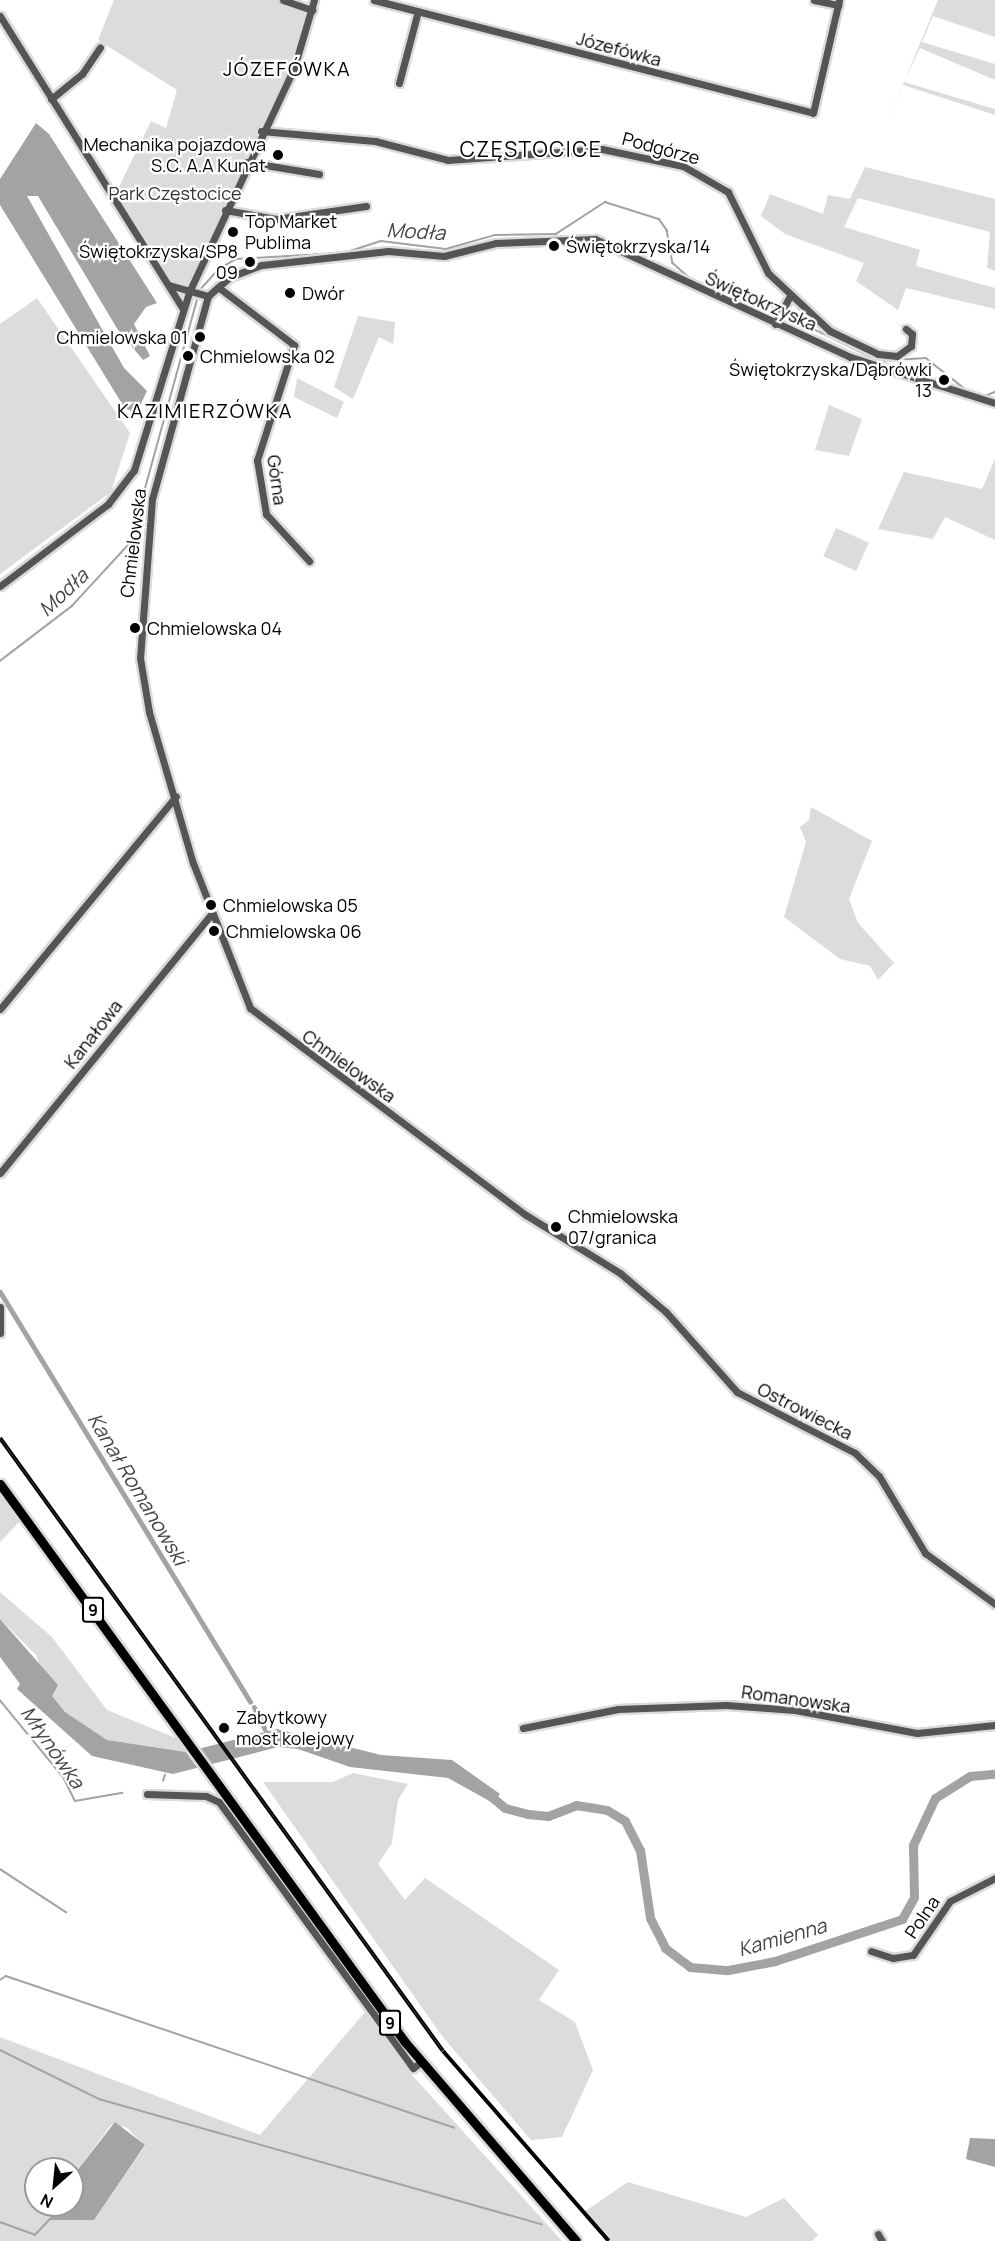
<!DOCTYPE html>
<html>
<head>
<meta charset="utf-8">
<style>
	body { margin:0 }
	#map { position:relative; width:995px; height:2241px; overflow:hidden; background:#fff; font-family:Manrope,sans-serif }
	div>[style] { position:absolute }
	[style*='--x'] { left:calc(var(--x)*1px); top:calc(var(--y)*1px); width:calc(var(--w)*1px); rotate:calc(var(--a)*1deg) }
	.green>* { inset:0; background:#dcdcdc; transform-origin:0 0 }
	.water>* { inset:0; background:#a3a3a3 }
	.stream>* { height:1.5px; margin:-0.75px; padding:0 0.75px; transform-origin:0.75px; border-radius:0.75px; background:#a3a3a3 }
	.canal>* { height:5px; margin:-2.5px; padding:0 2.5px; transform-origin:2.5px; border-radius:2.5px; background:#a3a3a3 }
	.river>* { height:9px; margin:-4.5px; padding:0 4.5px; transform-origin:4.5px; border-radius:4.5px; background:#a3a3a3 }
	.roads { filter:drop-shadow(2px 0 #dbdbdb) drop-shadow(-2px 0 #dbdbdb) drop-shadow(0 2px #dbdbdb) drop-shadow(0 -2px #dbdbdb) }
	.minor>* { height:7px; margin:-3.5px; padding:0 3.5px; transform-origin:3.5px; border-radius:3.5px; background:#555 }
	.major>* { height:9px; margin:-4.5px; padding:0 4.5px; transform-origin:4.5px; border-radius:4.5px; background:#000 }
	.rail>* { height:4px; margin-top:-2px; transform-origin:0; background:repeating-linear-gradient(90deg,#fff 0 4.5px,#000 0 9px); box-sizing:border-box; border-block:2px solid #000 }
	.dots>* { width:16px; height:16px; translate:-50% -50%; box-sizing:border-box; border:3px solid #fff; border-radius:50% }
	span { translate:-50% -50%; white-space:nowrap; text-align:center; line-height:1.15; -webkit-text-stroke:4.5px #fff; paint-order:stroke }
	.shield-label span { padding:2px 4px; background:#fff; border:2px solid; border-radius:4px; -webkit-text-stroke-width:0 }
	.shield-label { font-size:16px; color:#000; font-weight:700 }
	.street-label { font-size:18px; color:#000 }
	.poi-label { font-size:18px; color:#000 }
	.right { translate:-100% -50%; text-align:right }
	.left { translate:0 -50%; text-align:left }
	.park-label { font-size:18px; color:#333 }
	.neighbourhood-label { font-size:20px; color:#000; letter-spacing:1.5px }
	.water-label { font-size:20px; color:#444; font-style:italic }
	.quarter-label { font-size:21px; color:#000; letter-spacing:1.5px }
	.north { position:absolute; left:24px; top:2157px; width:60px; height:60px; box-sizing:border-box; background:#fff; border:2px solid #999; border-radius:50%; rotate:207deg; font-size:16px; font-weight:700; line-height:24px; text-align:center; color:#000 }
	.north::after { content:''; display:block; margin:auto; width:21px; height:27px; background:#000; clip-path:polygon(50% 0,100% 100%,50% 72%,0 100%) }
</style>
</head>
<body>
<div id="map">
	<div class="green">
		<i style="clip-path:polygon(114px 0,283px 0,312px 10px,299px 57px,189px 292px,169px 285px,114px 197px,151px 121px,166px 128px,177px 90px,98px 40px)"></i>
		<i style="clip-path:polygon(938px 0,995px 0,995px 37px,933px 16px,922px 42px,995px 64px,995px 80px,920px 48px,904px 82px,995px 109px,995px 115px,903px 85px,884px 130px)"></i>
		<i style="clip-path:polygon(865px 167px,995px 199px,995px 271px,987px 268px,990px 232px,858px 198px,844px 227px,920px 250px,916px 266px,995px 288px,995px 309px,906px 288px,898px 310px,856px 281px,864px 263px,785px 234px,761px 216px,770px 194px,823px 214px,828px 195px,850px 199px)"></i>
		<i style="clip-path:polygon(37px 298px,130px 433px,111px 492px,0 574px,0 324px)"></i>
		<i style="clip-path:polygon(358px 316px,395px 322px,394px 337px,393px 344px,379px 337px,353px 399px,334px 387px)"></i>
		<i style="clip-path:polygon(297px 378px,344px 402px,337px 418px,294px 397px)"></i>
		<i style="clip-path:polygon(829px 405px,862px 419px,849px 456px,815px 450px)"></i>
		<i style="clip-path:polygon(995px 459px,995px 540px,945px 517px,933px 539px,878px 529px,904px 472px,982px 489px)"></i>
		<i style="left:836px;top:528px;width:36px;height:31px;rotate:24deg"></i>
		<i style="clip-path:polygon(811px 807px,872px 841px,849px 899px,858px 923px,894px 963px,878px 980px,870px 966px,840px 959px,784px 917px,806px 842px,800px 827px,809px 820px)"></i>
		<i style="clip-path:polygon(0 1484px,25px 1516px,0 1542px)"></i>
		<i style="clip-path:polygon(0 1592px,52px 1637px,107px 1710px,178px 1739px,186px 1752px,107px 1740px,65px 1712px,51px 1696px,36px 1655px,0 1619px)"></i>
		<i style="clip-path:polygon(353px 1773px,408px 1784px,398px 1800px,392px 1843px,378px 1864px,405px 1900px,425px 1878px,559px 1970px,539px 2000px,575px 2022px,593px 2070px,562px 2137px,531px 2140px,442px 2036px,263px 1782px,333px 1782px)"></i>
		<i style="clip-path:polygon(evenodd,365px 2012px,413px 2076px,562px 2241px,0 2241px,0 2037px,260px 2135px,365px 2012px,111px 2125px,126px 2127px,145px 2146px,94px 2220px,49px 2220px,56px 2205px,36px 2205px,36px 2169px,72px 2169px,72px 2177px,111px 2125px)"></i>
		<i style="clip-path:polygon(628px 2182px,746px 2217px,784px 2198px,818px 2235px,812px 2241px,611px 2241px,584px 2212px)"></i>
	</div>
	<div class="water">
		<i style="clip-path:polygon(36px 123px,49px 134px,157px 303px,146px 307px,134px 324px,150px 356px,143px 360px,118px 330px,38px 196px,27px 196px,124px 368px,147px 391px,136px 414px,124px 407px,0 205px,0 179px)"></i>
		<i style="clip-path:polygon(0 1619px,58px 1685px,52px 1696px,65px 1712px,107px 1740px,186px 1752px,277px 1729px,381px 1755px,452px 1760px,500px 1794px,493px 1803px,448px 1778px,350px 1767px,298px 1749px,278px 1747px,173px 1774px,92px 1756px,17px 1689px,20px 1684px,0 1657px)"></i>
		<i style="clip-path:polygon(115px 2122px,145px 2145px,94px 2220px,49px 2220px,56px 2205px,72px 2205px,72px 2177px)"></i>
		<i style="clip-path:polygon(970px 2138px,995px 2139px,995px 2167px,966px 2159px)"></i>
	</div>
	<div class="stream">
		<i style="--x:347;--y:252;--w:36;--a:-18"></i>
		<i style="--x:381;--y:241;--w:65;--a:7"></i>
		<i style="--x:446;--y:249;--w:51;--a:-15.9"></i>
		<i style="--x:495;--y:235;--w:61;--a:-0.9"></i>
		<i style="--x:556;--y:234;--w:59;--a:-33.1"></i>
		<i style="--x:605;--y:202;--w:57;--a:17.5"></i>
		<i style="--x:659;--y:219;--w:14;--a:54"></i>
		<i style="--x:667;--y:230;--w:34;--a:80"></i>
		<i style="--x:673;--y:263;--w:27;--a:42"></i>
		<i style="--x:705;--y:287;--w:48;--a:7.1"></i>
		<i style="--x:753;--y:293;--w:30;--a:34"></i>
		<i style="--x:199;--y:291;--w:30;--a:-48"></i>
		<i style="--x:219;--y:269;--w:20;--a:-30"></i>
		<i style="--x:236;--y:259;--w:104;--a:-3.3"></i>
		<i style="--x:785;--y:315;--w:105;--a:26.1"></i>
		<i style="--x:879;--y:361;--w:47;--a:-3.7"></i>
		<i style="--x:926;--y:358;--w:55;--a:38.3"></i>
		<i style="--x:985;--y:396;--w:11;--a:-22"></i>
		<i style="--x:0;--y:661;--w:91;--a:-37.4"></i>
		<i style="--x:72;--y:606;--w:86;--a:-47.4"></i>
		<i style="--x:130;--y:543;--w:256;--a:-74.6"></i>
		<i style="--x:0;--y:1700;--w:101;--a:50.6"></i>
		<i style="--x:64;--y:1778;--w:25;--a:64"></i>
		<i style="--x:75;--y:1801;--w:48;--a:-9.7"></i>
		<i style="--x:163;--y:1781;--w:6;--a:-72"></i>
		<i style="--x:0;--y:1869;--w:79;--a:33.1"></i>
		<i style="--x:0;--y:1980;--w:7;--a:-34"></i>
		<i style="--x:6;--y:1976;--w:473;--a:18.7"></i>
		<i style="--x:0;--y:2050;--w:110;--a:26.3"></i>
		<i style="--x:99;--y:2099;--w:460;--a:15.8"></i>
		<i style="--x:0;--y:2222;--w:37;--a:20"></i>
		<i style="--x:35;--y:2235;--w:21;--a:-47"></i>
	</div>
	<div class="canal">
		<i style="--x:0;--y:1292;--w:480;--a:58.6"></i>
		<i style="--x:254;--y:1707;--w:32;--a:64"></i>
	</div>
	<div class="river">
		<i style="--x:487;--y:1793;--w:23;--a:40"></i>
		<i style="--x:505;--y:1808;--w:24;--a:15"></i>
		<i style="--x:528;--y:1814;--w:20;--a:6"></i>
		<i style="--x:548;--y:1816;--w:30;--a:-21"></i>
		<i style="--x:576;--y:1805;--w:31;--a:9"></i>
		<i style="--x:607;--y:1810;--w:21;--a:31"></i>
		<i style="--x:625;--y:1821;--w:33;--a:63"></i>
		<i style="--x:640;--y:1850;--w:69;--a:81.6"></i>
		<i style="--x:650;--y:1918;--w:34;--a:63"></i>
		<i style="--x:665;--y:1948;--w:31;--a:37"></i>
		<i style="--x:690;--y:1967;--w:38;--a:5"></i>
		<i style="--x:728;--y:1970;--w:48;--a:-10.8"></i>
		<i style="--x:775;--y:1961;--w:134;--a:-18.3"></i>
		<i style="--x:902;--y:1919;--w:25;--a:-61"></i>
		<i style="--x:914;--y:1897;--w:52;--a:-91.1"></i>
		<i style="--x:913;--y:1845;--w:52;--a:-64.9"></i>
		<i style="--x:935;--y:1798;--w:41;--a:-32.2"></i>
		<i style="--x:970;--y:1776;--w:25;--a:-5"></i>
	</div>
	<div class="roads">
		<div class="minor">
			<i style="--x:283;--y:0;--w:31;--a:19"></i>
			<i style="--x:374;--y:0;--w:453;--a:14.4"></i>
			<i style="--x:813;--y:113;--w:116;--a:-77"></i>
			<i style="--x:814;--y:0;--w:25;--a:12"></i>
			<i style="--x:0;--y:16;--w:345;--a:58"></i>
			<i style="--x:399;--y:83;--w:74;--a:-75.2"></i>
			<i style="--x:51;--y:99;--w:40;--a:-39"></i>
			<i style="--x:82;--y:74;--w:32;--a:-56"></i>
			<i style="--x:261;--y:131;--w:114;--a:5"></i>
			<i style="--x:375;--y:141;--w:75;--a:14.6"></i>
			<i style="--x:448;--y:160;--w:154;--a:-4.1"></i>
			<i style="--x:602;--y:149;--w:83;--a:11.9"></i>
			<i style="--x:683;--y:166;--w:52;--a:30"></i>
			<i style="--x:728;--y:192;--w:90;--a:63.7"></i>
			<i style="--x:768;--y:273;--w:85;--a:43.1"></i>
			<i style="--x:830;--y:331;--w:53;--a:25.6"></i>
			<i style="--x:878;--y:354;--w:19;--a:6"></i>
			<i style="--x:897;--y:356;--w:17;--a:-36"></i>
			<i style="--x:911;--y:346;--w:12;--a:-85"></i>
			<i style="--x:912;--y:334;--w:8;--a:-140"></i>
			<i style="--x:247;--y:162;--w:73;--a:9.5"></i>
			<i style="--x:225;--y:210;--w:52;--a:10"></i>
			<i style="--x:276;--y:219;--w:91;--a:-8.2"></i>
			<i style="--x:169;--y:285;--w:41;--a:15.8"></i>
			<i style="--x:218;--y:287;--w:96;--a:37.3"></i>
			<i style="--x:294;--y:345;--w:121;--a:107.8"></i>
			<i style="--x:257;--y:460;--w:55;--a:80.5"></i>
			<i style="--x:266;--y:514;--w:64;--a:47.5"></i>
			<i style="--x:208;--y:296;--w:211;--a:105.4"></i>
			<i style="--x:152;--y:499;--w:159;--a:94.3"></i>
			<i style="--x:140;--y:658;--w:55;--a:80.5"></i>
			<i style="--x:149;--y:712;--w:157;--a:73.8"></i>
			<i style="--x:193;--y:863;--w:156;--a:68.5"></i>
			<i style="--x:250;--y:1008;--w:345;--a:36.9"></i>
			<i style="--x:526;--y:1215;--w:110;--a:31.7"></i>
			<i style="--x:620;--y:1273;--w:60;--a:40.3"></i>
			<i style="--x:666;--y:1312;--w:107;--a:48.4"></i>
			<i style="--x:737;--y:1392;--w:133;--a:27.3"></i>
			<i style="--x:855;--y:1453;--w:33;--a:44"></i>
			<i style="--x:879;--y:1476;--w:90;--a:59.1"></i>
			<i style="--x:925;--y:1553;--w:87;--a:36.1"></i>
			<i style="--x:208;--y:296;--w:29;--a:-41"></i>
			<i style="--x:230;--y:277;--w:34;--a:-21"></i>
			<i style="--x:262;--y:265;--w:127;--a:-6.3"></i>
			<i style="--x:388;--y:251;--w:56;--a:5.1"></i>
			<i style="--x:444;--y:256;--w:54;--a:-14"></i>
			<i style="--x:496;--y:243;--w:99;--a:-2.3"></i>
			<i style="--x:595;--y:239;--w:281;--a:24.8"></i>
			<i style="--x:850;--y:357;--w:152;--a:17.6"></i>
			<i style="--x:775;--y:324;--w:32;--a:-62"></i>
			<i style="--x:0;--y:586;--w:136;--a:-37.2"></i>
			<i style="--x:108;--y:504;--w:43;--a:-52.6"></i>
			<i style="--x:134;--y:470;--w:186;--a:-72.8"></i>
			<i style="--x:189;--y:292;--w:247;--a:-64.9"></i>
			<i style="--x:294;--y:68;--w:71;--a:-73.6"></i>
			<i style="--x:0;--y:1009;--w:276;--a:-50.4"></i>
			<i style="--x:0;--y:1173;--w:334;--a:-50.8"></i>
			<i style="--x:0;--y:1307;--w:26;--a:90"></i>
			<i style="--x:523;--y:1728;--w:97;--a:-11.3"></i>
			<i style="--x:618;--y:1709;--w:108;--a:-2.1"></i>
			<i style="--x:726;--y:1705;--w:69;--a:4.1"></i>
			<i style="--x:795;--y:1710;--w:124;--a:10.7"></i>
			<i style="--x:917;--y:1733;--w:78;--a:-5.9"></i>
			<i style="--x:147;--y:1794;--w:59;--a:1.9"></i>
			<i style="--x:206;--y:1796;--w:14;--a:25"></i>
			<i style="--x:219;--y:1802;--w:324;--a:53.9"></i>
			<i style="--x:410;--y:2064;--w:5;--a:53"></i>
			<i style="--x:413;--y:2068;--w:10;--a:-37"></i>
			<i style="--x:871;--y:1951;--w:23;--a:18"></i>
			<i style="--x:893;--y:1958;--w:20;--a:-9"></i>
			<i style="--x:913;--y:1955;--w:65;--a:-55.6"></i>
			<i style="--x:950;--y:1901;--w:51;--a:-27.1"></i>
			<i style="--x:878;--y:2234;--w:8;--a:60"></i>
		</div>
		<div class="major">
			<i style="--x:0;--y:1484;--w:689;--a:54.03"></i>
			<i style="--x:405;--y:2042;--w:262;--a:49.3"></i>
		</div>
	</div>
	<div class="rail">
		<i style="--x:0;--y:1438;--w:756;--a:54.15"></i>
		<i style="--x:443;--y:2051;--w:252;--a:48.9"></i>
	</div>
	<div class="dots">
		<i style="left:278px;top:155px;background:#000"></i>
		<i style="left:233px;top:232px;background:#000"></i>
		<i style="left:554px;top:246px;background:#000"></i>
		<i style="left:250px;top:262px;background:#000"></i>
		<i style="left:290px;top:293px;background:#000"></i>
		<i style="left:200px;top:337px;background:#000"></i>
		<i style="left:188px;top:356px;background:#000"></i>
		<i style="left:944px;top:380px;background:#000"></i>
		<i style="left:135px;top:628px;background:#000"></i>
		<i style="left:211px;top:905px;background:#000"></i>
		<i style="left:214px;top:931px;background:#000"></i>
		<i style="left:556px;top:1227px;background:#000"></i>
		<i style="left:224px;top:1728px;background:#000"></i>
	</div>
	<div class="shield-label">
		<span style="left:93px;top:1610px">9</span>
		<span style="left:390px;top:2023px">9</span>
	</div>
	<div class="street-label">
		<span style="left:619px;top:49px;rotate:15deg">Józefówka</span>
		<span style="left:661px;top:148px;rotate:15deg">Podgórze</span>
		<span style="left:761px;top:301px;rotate:24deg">Świętokrzyska</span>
		<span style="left:277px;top:480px;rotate:82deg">Górna</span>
		<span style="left:133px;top:543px;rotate:-83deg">Chmielowska</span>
		<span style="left:93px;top:1034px;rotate:-52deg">Kanałowa</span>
		<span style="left:349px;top:1066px;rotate:36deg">Chmielowska</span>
		<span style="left:805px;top:1411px;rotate:27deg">Ostrowiecka</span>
		<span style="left:796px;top:1699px;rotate:8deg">Romanowska</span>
		<span style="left:922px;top:1917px;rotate:-56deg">Polna</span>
	</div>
	<div class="poi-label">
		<span class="right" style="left:266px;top:155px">Mechanika pojazdowa<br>S.C. A.A Kunat</span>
		<span class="left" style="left:245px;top:232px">Top Market<br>Publima</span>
		<span class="left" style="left:566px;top:246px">Świętokrzyska/14</span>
		<span class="right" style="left:238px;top:262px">Świętokrzyska/SP8<br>09</span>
		<span class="left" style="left:302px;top:293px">Dwór</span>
		<span class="right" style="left:188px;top:337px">Chmielowska 01</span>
		<span class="left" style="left:200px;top:356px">Chmielowska 02</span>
		<span class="right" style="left:932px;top:380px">Świętokrzyska/Dąbrówki<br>13</span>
		<span class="left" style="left:147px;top:628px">Chmielowska 04</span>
		<span class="left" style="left:223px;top:905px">Chmielowska 05</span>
		<span class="left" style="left:226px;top:931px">Chmielowska 06</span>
		<span class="left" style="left:568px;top:1227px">Chmielowska<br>07/granica</span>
		<span class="left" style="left:236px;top:1728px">Zabytkowy<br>most kolejowy</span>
	</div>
	<div class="park-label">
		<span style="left:175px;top:193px">Park Częstocice</span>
	</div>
	<div class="neighbourhood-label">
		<span style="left:287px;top:68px">JÓZEFÓWKA</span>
		<span style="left:205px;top:410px">KAZIMIERZÓWKA</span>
	</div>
	<div class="water-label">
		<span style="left:416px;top:231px;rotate:3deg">Modła</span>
		<span style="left:63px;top:592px;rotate:-43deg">Modła</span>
		<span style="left:138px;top:1489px;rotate:59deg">Kanał Romanowski</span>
		<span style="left:53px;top:1747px;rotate:55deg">Młynówka</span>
		<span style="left:782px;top:1937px;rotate:-16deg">Kamienna</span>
	</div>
	<div class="quarter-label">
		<span style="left:531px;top:149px">CZĘSTOCICE</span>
	</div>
	<div class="north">N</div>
</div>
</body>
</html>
